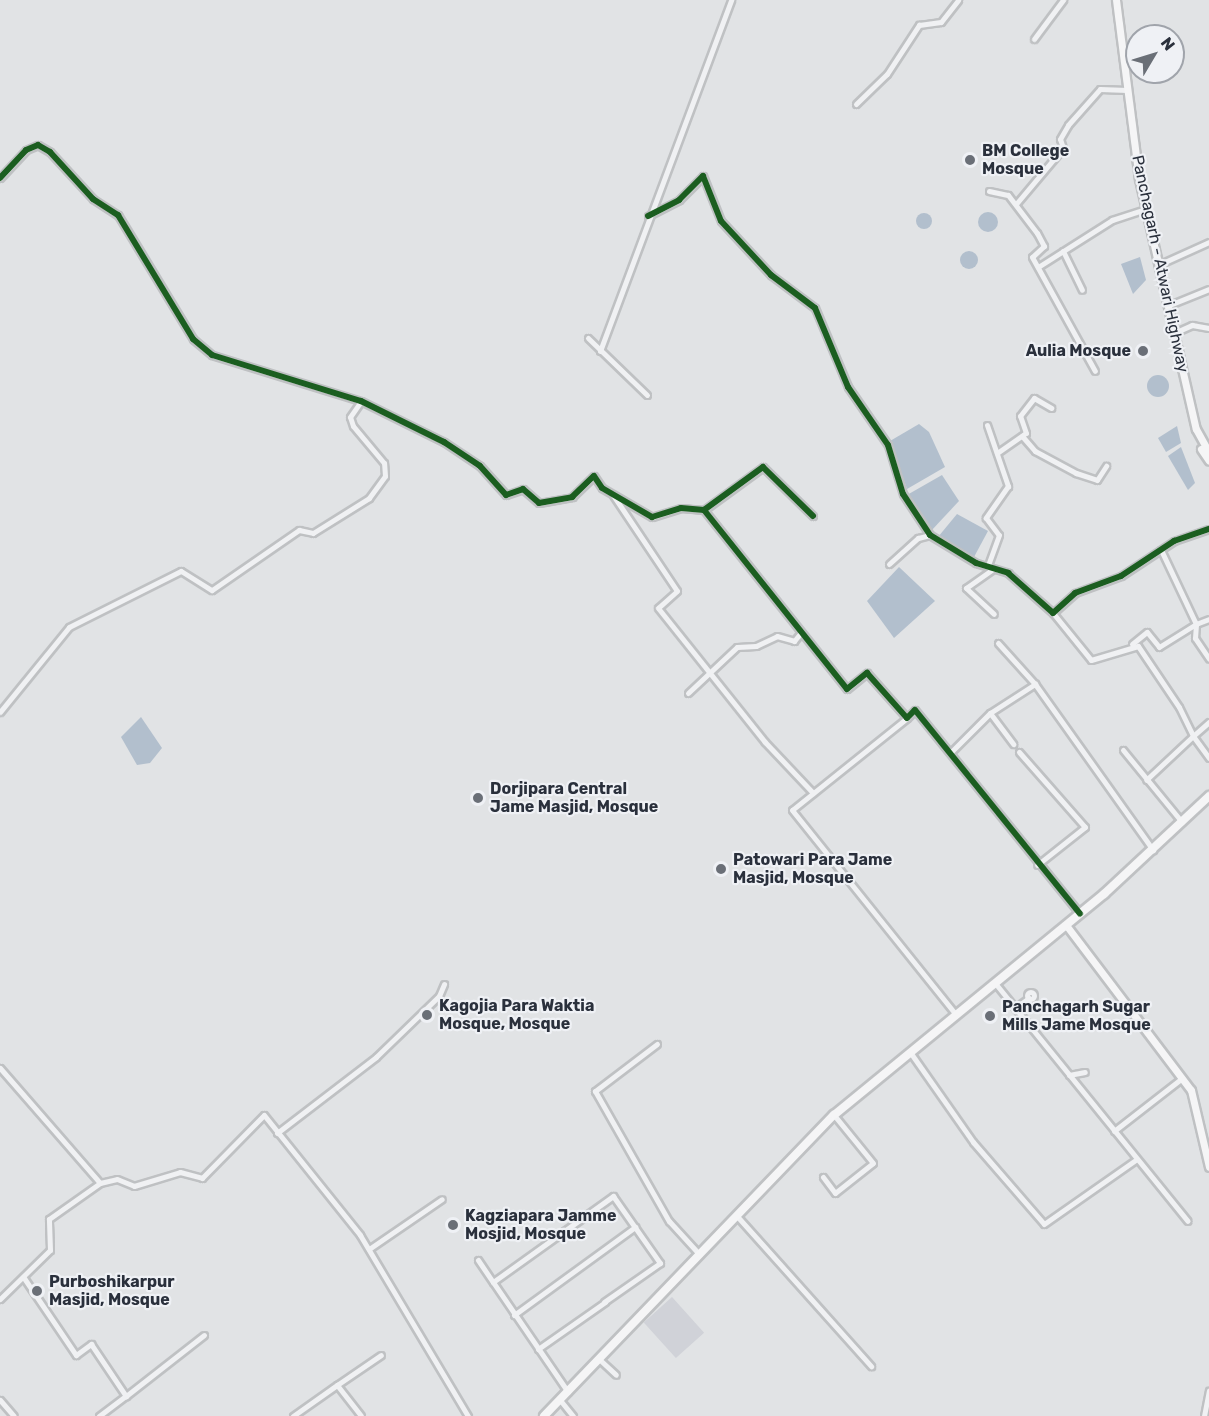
<!DOCTYPE html>
<html>
<head>
<meta charset="utf-8">
<style>
	body { margin:0 }
	#map { position:relative; width:1209px; height:1416px; overflow:hidden; background:#e1e3e5; font-family:Rubik,sans-serif }
	div>[style] { position:absolute }
	[style*='--x'] { left:calc(var(--x)*1px); top:calc(var(--y)*1px); width:calc(var(--w)*1px); rotate:calc(var(--a)*1deg) }
	.built>* { inset:0; background:#d0d2d8; transform-origin:0 0 }
	.water>* { inset:0; background:#b2bfcd }
	.round { border-radius:50% }
	.roads { filter:drop-shadow(2px 0 #bfc1c3) drop-shadow(-2px 0 #bfc1c3) drop-shadow(0 2px #bfc1c3) drop-shadow(0 -2px #bfc1c3) }
	.minor>* { height:5px; margin:-2.5px; padding:0 2.5px; transform-origin:2.5px; border-radius:2.5px; background:#f0f1f3 }
	.minor>.ring { margin:-2.5px; padding:0; box-sizing:content-box; background:none; border:5px solid #f0f1f3; border-radius:50% }
	.major>* { height:7px; margin:-3.5px; padding:0 3.5px; transform-origin:3.5px; border-radius:3.5px; background:#f5f5f6 }
	.highway>* { height:8px; margin:-4px; padding:0 4px; transform-origin:4px; border-radius:4px; background:#f5f5f6 }
	.cycleway>* { height:6px; margin:-3px; padding:0 3px; transform-origin:3px; border-radius:3px; background:#1b5e20 }
	.dots>* { width:16px; height:16px; translate:-50% -50%; box-sizing:border-box; border:3px solid #eff1f5; border-radius:50% }
	span { translate:-50% -50%; white-space:nowrap; text-align:center; line-height:1.15; -webkit-text-stroke:4.5px #eff1f5; paint-order:stroke }
	.poi-label { font-size:16px; color:#2a303c; font-weight:700 }
	.left { translate:0 -50%; text-align:left }
	.right { translate:-100% -50%; text-align:right }
	.street-label { font-size:16px; color:#2a303c }
	.north { position:absolute; left:1125px; top:24px; width:60px; height:60px; box-sizing:border-box; background:#eff1f5; border:2px solid #a0a4ab; border-radius:50%; rotate:52deg; font-size:16px; font-weight:700; line-height:24px; text-align:center; color:#2a303c }
	.north::after { content:''; display:block; margin:auto; width:21px; height:27px; background:#6a6f77; clip-path:polygon(50% 0,100% 100%,50% 72%,0 100%) }
</style>
</head>
<body>
<div id="map">
	<div class="built">
		<i style="left:672px;top:1297px;width:48px;height:38px;rotate:48deg"></i>
	</div>
	<div class="water">
		<i class="round" style="left:978px;top:212px;width:20px;height:20px"></i>
		<i class="round" style="left:916px;top:213px;width:16px;height:16px"></i>
		<i class="round" style="left:960px;top:251px;width:18px;height:18px"></i>
		<i style="clip-path:polygon(1140px 257px,1146px 280px,1133px 294px,1121px 264px)"></i>
		<i class="round" style="left:1147px;top:375px;width:22px;height:22px"></i>
		<i style="clip-path:polygon(919px 424px,929px 432px,945px 467px,907px 489px,890px 441px)"></i>
		<i style="clip-path:polygon(1177px 426px,1181px 443px,1166px 452px,1158px 438px)"></i>
		<i style="clip-path:polygon(1181px 447px,1195px 483px,1188px 490px,1168px 456px)"></i>
		<i style="clip-path:polygon(942px 475px,959px 501px,931px 531px,907px 495px)"></i>
		<i style="clip-path:polygon(957px 514px,988px 531px,974px 557px,938px 537px)"></i>
		<i style="clip-path:polygon(899px 567px,935px 601px,894px 638px,867px 601px)"></i>
		<i style="clip-path:polygon(141px 717px,162px 748px,150px 763px,137px 765px,121px 737px)"></i>
	</div>
	<div class="roads">
		<div class="minor">
			<i style="--x:1034;--y:39;--w:49;--a:-53.4"></i>
			<i style="--x:856;--y:104;--w:43;--a:-44.1"></i>
			<i style="--x:887;--y:74;--w:59;--a:-56.9"></i>
			<i style="--x:919;--y:25;--w:22;--a:-8"></i>
			<i style="--x:941;--y:22;--w:28;--a:-52"></i>
			<i style="--x:0;--y:178;--w:38;--a:-47"></i>
			<i style="--x:26;--y:150;--w:13;--a:-23"></i>
			<i style="--x:38;--y:145;--w:14;--a:30"></i>
			<i style="--x:50;--y:152;--w:64;--a:47.5"></i>
			<i style="--x:93;--y:199;--w:30;--a:33"></i>
			<i style="--x:118;--y:215;--w:145;--a:58.8"></i>
			<i style="--x:193;--y:339;--w:25;--a:40"></i>
			<i style="--x:212;--y:355;--w:156;--a:17.2"></i>
			<i style="--x:361;--y:401;--w:93;--a:26.3"></i>
			<i style="--x:444;--y:442;--w:43;--a:33.7"></i>
			<i style="--x:480;--y:466;--w:39;--a:48"></i>
			<i style="--x:506;--y:495;--w:18;--a:-19"></i>
			<i style="--x:523;--y:489;--w:21;--a:41"></i>
			<i style="--x:539;--y:503;--w:34;--a:-10"></i>
			<i style="--x:572;--y:497;--w:30;--a:-44"></i>
			<i style="--x:594;--y:476;--w:14;--a:56"></i>
			<i style="--x:602;--y:488;--w:58;--a:30.1"></i>
			<i style="--x:652;--y:517;--w:30;--a:-17"></i>
			<i style="--x:681;--y:508;--w:23;--a:5"></i>
			<i style="--x:989;--y:191;--w:19;--a:12"></i>
			<i style="--x:1008;--y:195;--w:48;--a:52.7"></i>
			<i style="--x:1037;--y:233;--w:15;--a:62"></i>
			<i style="--x:1044;--y:246;--w:16;--a:137"></i>
			<i style="--x:1032;--y:257;--w:130;--a:61.1"></i>
			<i style="--x:1016;--y:204;--w:73;--a:-50"></i>
			<i style="--x:1063;--y:148;--w:9;--a:-108"></i>
			<i style="--x:1060;--y:139;--w:16;--a:-60"></i>
			<i style="--x:1068;--y:125;--w:48;--a:-48.4"></i>
			<i style="--x:1100;--y:89;--w:27;--a:2"></i>
			<i style="--x:648;--y:216;--w:35;--a:-27"></i>
			<i style="--x:679;--y:200;--w:34;--a:-45"></i>
			<i style="--x:703;--y:176;--w:48;--a:68.2"></i>
			<i style="--x:721;--y:221;--w:74;--a:47.2"></i>
			<i style="--x:771;--y:275;--w:55;--a:36.9"></i>
			<i style="--x:815;--y:308;--w:86;--a:67.3"></i>
			<i style="--x:848;--y:387;--w:70;--a:55.4"></i>
			<i style="--x:888;--y:445;--w:51;--a:73"></i>
			<i style="--x:903;--y:494;--w:49;--a:56.6"></i>
			<i style="--x:930;--y:535;--w:54;--a:31.3"></i>
			<i style="--x:976;--y:563;--w:34;--a:17"></i>
			<i style="--x:1008;--y:573;--w:60;--a:41.6"></i>
			<i style="--x:1053;--y:613;--w:30;--a:-42"></i>
			<i style="--x:1075;--y:593;--w:49;--a:-20.3"></i>
			<i style="--x:1121;--y:576;--w:64;--a:-33.4"></i>
			<i style="--x:1174;--y:541;--w:37;--a:-19"></i>
			<i style="--x:1063;--y:251;--w:43;--a:64"></i>
			<i style="--x:1158;--y:265;--w:56;--a:-24.3"></i>
			<i style="--x:1038;--y:267;--w:88;--a:-32.4"></i>
			<i style="--x:1112;--y:220;--w:35;--a:-18"></i>
			<i style="--x:1167;--y:306;--w:45;--a:-22"></i>
			<i style="--x:1174;--y:333;--w:20;--a:-24"></i>
			<i style="--x:1192;--y:325;--w:17;--a:10"></i>
			<i style="--x:588;--y:338;--w:82;--a:44"></i>
			<i style="--x:600;--y:351;--w:375;--a:-69.5"></i>
			<i style="--x:987;--y:425;--w:65;--a:71"></i>
			<i style="--x:1008;--y:486;--w:39;--a:125"></i>
			<i style="--x:986;--y:518;--w:21;--a:53"></i>
			<i style="--x:999;--y:535;--w:33;--a:110"></i>
			<i style="--x:1022;--y:436;--w:20;--a:49"></i>
			<i style="--x:1035;--y:451;--w:47;--a:28.2"></i>
			<i style="--x:1076;--y:473;--w:22;--a:18"></i>
			<i style="--x:1097;--y:480;--w:17;--a:-57"></i>
			<i style="--x:997;--y:453;--w:35;--a:-35"></i>
			<i style="--x:1026;--y:433;--w:18;--a:-109"></i>
			<i style="--x:1020;--y:416;--w:23;--a:-52"></i>
			<i style="--x:1034;--y:398;--w:20;--a:30"></i>
			<i style="--x:613;--y:495;--w:115;--a:56.3"></i>
			<i style="--x:677;--y:591;--w:25;--a:138"></i>
			<i style="--x:658;--y:608;--w:171;--a:51.4"></i>
			<i style="--x:765;--y:742;--w:70;--a:46.7"></i>
			<i style="--x:813;--y:516;--w:70;--a:-135.6"></i>
			<i style="--x:763;--y:467;--w:73;--a:143.9"></i>
			<i style="--x:704;--y:510;--w:229;--a:51.4"></i>
			<i style="--x:847;--y:689;--w:26;--a:-39"></i>
			<i style="--x:867;--y:673;--w:60;--a:48.4"></i>
			<i style="--x:907;--y:718;--w:11;--a:-45"></i>
			<i style="--x:915;--y:710;--w:262;--a:51"></i>
			<i style="--x:889;--y:564;--w:39;--a:-42"></i>
			<i style="--x:918;--y:538;--w:12;--a:-14"></i>
			<i style="--x:993;--y:569;--w:33;--a:145"></i>
			<i style="--x:966;--y:588;--w:38;--a:43"></i>
			<i style="--x:1053;--y:613;--w:60;--a:51"></i>
			<i style="--x:1091;--y:660;--w:49;--a:-16.6"></i>
			<i style="--x:1138;--y:646;--w:73;--a:56.1"></i>
			<i style="--x:1179;--y:707;--w:32;--a:64"></i>
			<i style="--x:1193;--y:736;--w:64;--a:136.9"></i>
			<i style="--x:1209;--y:619;--w:14;--a:159"></i>
			<i style="--x:1196;--y:624;--w:14;--a:94"></i>
			<i style="--x:1195;--y:638;--w:25;--a:56"></i>
			<i style="--x:998;--y:643;--w:55;--a:47.9"></i>
			<i style="--x:1132;--y:644;--w:19;--a:-39"></i>
			<i style="--x:1147;--y:632;--w:19;--a:51"></i>
			<i style="--x:1159;--y:647;--w:44;--a:-31.9"></i>
			<i style="--x:1196;--y:624;--w:82;--a:-115.3"></i>
			<i style="--x:688;--y:693;--w:67;--a:-43.2"></i>
			<i style="--x:737;--y:647;--w:19;--a:-3"></i>
			<i style="--x:756;--y:646;--w:23;--a:-25"></i>
			<i style="--x:777;--y:636;--w:18;--a:16"></i>
			<i style="--x:794;--y:641;--w:8;--a:-50"></i>
			<i style="--x:0;--y:712;--w:109;--a:-50.9"></i>
			<i style="--x:69;--y:627;--w:125;--a:-26.6"></i>
			<i style="--x:181;--y:571;--w:36;--a:32"></i>
			<i style="--x:212;--y:590;--w:106;--a:-34.6"></i>
			<i style="--x:299;--y:530;--w:14;--a:12"></i>
			<i style="--x:313;--y:533;--w:66;--a:-32"></i>
			<i style="--x:369;--y:498;--w:27;--a:-54"></i>
			<i style="--x:385;--y:476;--w:13;--a:-94"></i>
			<i style="--x:384;--y:463;--w:48;--a:-130"></i>
			<i style="--x:353;--y:426;--w:9;--a:-108"></i>
			<i style="--x:350;--y:417;--w:19;--a:-55"></i>
			<i style="--x:990;--y:713;--w:39;--a:53"></i>
			<i style="--x:907;--y:718;--w:147;--a:141.3"></i>
			<i style="--x:792;--y:810;--w:263;--a:51.3"></i>
			<i style="--x:1209;--y:722;--w:21;--a:139"></i>
			<i style="--x:1193;--y:736;--w:27;--a:54"></i>
			<i style="--x:1123;--y:750;--w:93;--a:50.7"></i>
			<i style="--x:951;--y:752;--w:55;--a:-45"></i>
			<i style="--x:990;--y:713;--w:54;--a:-32.8"></i>
			<i style="--x:1035;--y:684;--w:204;--a:54.6"></i>
			<i style="--x:1019;--y:752;--w:100;--a:48.7"></i>
			<i style="--x:1085;--y:827;--w:61;--a:141.6"></i>
			<i style="--x:995;--y:983;--w:306;--a:51"></i>
			<i class="ring" style="left:1027.5px;top:992.5px;width:2px;height:2px"></i>
			<i style="--x:1015;--y:1008;--w:17;--a:-36"></i>
			<i style="--x:657;--y:1044;--w:78;--a:142.8"></i>
			<i style="--x:595;--y:1091;--w:150;--a:60.4"></i>
			<i style="--x:669;--y:1221;--w:45;--a:47.7"></i>
			<i style="--x:910;--y:1052;--w:110;--a:55"></i>
			<i style="--x:973;--y:1142;--w:108;--a:49.1"></i>
			<i style="--x:1044;--y:1224;--w:113;--a:-35"></i>
			<i style="--x:0;--y:1068;--w:152;--a:49"></i>
			<i style="--x:100;--y:1183;--w:17;--a:-13"></i>
			<i style="--x:117;--y:1179;--w:18;--a:22"></i>
			<i style="--x:134;--y:1186;--w:48;--a:-16.9"></i>
			<i style="--x:180;--y:1172;--w:23;--a:15"></i>
			<i style="--x:202;--y:1178;--w:88;--a:-45.5"></i>
			<i style="--x:264;--y:1115;--w:154;--a:51.3"></i>
			<i style="--x:360;--y:1235;--w:211;--a:59.2"></i>
			<i style="--x:1069;--y:1075;--w:16;--a:-11"></i>
			<i style="--x:1114;--y:1131;--w:86;--a:-37.9"></i>
			<i style="--x:277;--y:1133;--w:125;--a:-37.5"></i>
			<i style="--x:376;--y:1057;--w:88;--a:-44.1"></i>
			<i style="--x:439;--y:996;--w:13;--a:-67"></i>
			<i style="--x:823;--y:1177;--w:20;--a:53"></i>
			<i style="--x:835;--y:1193;--w:48;--a:-38.3"></i>
			<i style="--x:873;--y:1163;--w:62;--a:-129.1"></i>
			<i style="--x:736;--y:1215;--w:203;--a:48.2"></i>
			<i style="--x:369;--y:1249;--w:88;--a:-34.4"></i>
			<i style="--x:478;--y:1260;--w:27;--a:56"></i>
			<i style="--x:24;--y:1278;--w:93;--a:56"></i>
			<i style="--x:76;--y:1355;--w:19;--a:-36"></i>
			<i style="--x:91;--y:1344;--w:63;--a:56.1"></i>
			<i style="--x:126;--y:1396;--w:99;--a:-38"></i>
			<i style="--x:0;--y:1299;--w:70;--a:-44.4"></i>
			<i style="--x:50;--y:1250;--w:31;--a:-92"></i>
			<i style="--x:49;--y:1219;--w:62;--a:-35.2"></i>
			<i style="--x:514;--y:1315;--w:150;--a:-36"></i>
			<i style="--x:538;--y:1349;--w:82;--a:-35"></i>
			<i style="--x:599;--y:1359;--w:23;--a:43"></i>
			<i style="--x:337;--y:1385;--w:53;--a:-34.3"></i>
			<i style="--x:568;--y:1392;--w:133;--a:-124.3"></i>
			<i style="--x:493;--y:1282;--w:148;--a:-35.6"></i>
			<i style="--x:613;--y:1196;--w:82;--a:55"></i>
			<i style="--x:660;--y:1263;--w:68;--a:145.1"></i>
			<i style="--x:0;--y:1400;--w:21;--a:49"></i>
			<i style="--x:560;--y:1400;--w:21;--a:51"></i>
			<i style="--x:99;--y:1416;--w:34;--a:-37"></i>
			<i style="--x:293;--y:1416;--w:54;--a:-35.2"></i>
			<i style="--x:337;--y:1385;--w:39;--a:52"></i>
			<i style="--x:1204;--y:1416;--w:26;--a:-79"></i>
		</div>
		<div class="major">
			<i style="--x:1116;--y:0;--w:180;--a:82.7"></i>
			<i style="--x:1139;--y:179;--w:256;--a:77.2"></i>
			<i style="--x:1196;--y:429;--w:26;--a:61"></i>
			<i style="--x:1201;--y:449;--w:14;--a:56"></i>
			<i style="--x:1066;--y:925;--w:207;--a:52.9"></i>
			<i style="--x:1191;--y:1090;--w:79;--a:76.8"></i>
		</div>
		<div class="highway">
			<i style="--x:544;--y:1416;--w:418;--a:-46.1"></i>
			<i style="--x:834;--y:1115;--w:349;--a:-39.3"></i>
			<i style="--x:1104;--y:894;--w:144;--a:-43"></i>
		</div>
	</div>
	<div class="cycleway">
		<i style="--x:0;--y:178;--w:38;--a:-47"></i>
		<i style="--x:26;--y:150;--w:13;--a:-23"></i>
		<i style="--x:38;--y:145;--w:14;--a:30"></i>
		<i style="--x:50;--y:152;--w:64;--a:47.5"></i>
		<i style="--x:93;--y:199;--w:30;--a:33"></i>
		<i style="--x:118;--y:215;--w:145;--a:58.8"></i>
		<i style="--x:193;--y:339;--w:25;--a:40"></i>
		<i style="--x:212;--y:355;--w:156;--a:17.2"></i>
		<i style="--x:361;--y:401;--w:93;--a:26.3"></i>
		<i style="--x:444;--y:442;--w:43;--a:33.7"></i>
		<i style="--x:480;--y:466;--w:39;--a:48"></i>
		<i style="--x:506;--y:495;--w:18;--a:-19"></i>
		<i style="--x:523;--y:489;--w:21;--a:41"></i>
		<i style="--x:539;--y:503;--w:34;--a:-10"></i>
		<i style="--x:572;--y:497;--w:30;--a:-44"></i>
		<i style="--x:594;--y:476;--w:14;--a:56"></i>
		<i style="--x:602;--y:488;--w:58;--a:30.1"></i>
		<i style="--x:652;--y:517;--w:30;--a:-17"></i>
		<i style="--x:681;--y:508;--w:23;--a:5"></i>
		<i style="--x:648;--y:216;--w:35;--a:-27"></i>
		<i style="--x:679;--y:200;--w:34;--a:-45"></i>
		<i style="--x:703;--y:176;--w:48;--a:68.2"></i>
		<i style="--x:721;--y:221;--w:74;--a:47.2"></i>
		<i style="--x:771;--y:275;--w:55;--a:36.9"></i>
		<i style="--x:815;--y:308;--w:86;--a:67.3"></i>
		<i style="--x:848;--y:387;--w:70;--a:55.4"></i>
		<i style="--x:888;--y:445;--w:51;--a:73"></i>
		<i style="--x:903;--y:494;--w:49;--a:56.6"></i>
		<i style="--x:930;--y:535;--w:54;--a:31.3"></i>
		<i style="--x:976;--y:563;--w:34;--a:17"></i>
		<i style="--x:1008;--y:573;--w:60;--a:41.6"></i>
		<i style="--x:1053;--y:613;--w:30;--a:-42"></i>
		<i style="--x:1075;--y:593;--w:49;--a:-20.3"></i>
		<i style="--x:1121;--y:576;--w:64;--a:-33.4"></i>
		<i style="--x:1174;--y:541;--w:37;--a:-19"></i>
		<i style="--x:813;--y:516;--w:70;--a:-135.6"></i>
		<i style="--x:763;--y:467;--w:73;--a:143.9"></i>
		<i style="--x:704;--y:510;--w:229;--a:51.4"></i>
		<i style="--x:847;--y:689;--w:26;--a:-39"></i>
		<i style="--x:867;--y:673;--w:60;--a:48.4"></i>
		<i style="--x:907;--y:718;--w:11;--a:-45"></i>
		<i style="--x:915;--y:710;--w:262;--a:51"></i>
	</div>
	<div class="dots">
		<i style="left:970px;top:160px;background:#6a6f77"></i>
		<i style="left:1143px;top:351px;background:#6a6f77"></i>
		<i style="left:478px;top:798px;background:#6a6f77"></i>
		<i style="left:721px;top:869px;background:#6a6f77"></i>
		<i style="left:427px;top:1015px;background:#6a6f77"></i>
		<i style="left:990px;top:1016px;background:#6a6f77"></i>
		<i style="left:453px;top:1225px;background:#6a6f77"></i>
		<i style="left:37px;top:1291px;background:#6a6f77"></i>
	</div>
	<div class="poi-label">
		<span class="left" style="left:982px;top:160px">BM College<br>Mosque</span>
		<span class="right" style="left:1131px;top:351px">Aulia Mosque</span>
		<span class="left" style="left:490px;top:798px">Dorjipara Central<br>Jame Masjid, Mosque</span>
		<span class="left" style="left:733px;top:869px">Patowari Para Jame<br>Masjid, Mosque</span>
		<span class="left" style="left:439px;top:1015px">Kagojia Para Waktia<br>Mosque, Mosque</span>
		<span class="left" style="left:1002px;top:1016px">Panchagarh Sugar<br>Mills Jame Mosque</span>
		<span class="left" style="left:465px;top:1225px">Kagziapara Jamme<br>Mosjid, Mosque</span>
		<span class="left" style="left:49px;top:1291px">Purboshikarpur<br>Masjid, Mosque</span>
	</div>
	<div class="street-label">
		<span style="left:1160px;top:264px;rotate:78deg">Panchagarh - Atwari Highway</span>
	</div>
	<div class="north">N</div>
</div>
</body>
</html>
